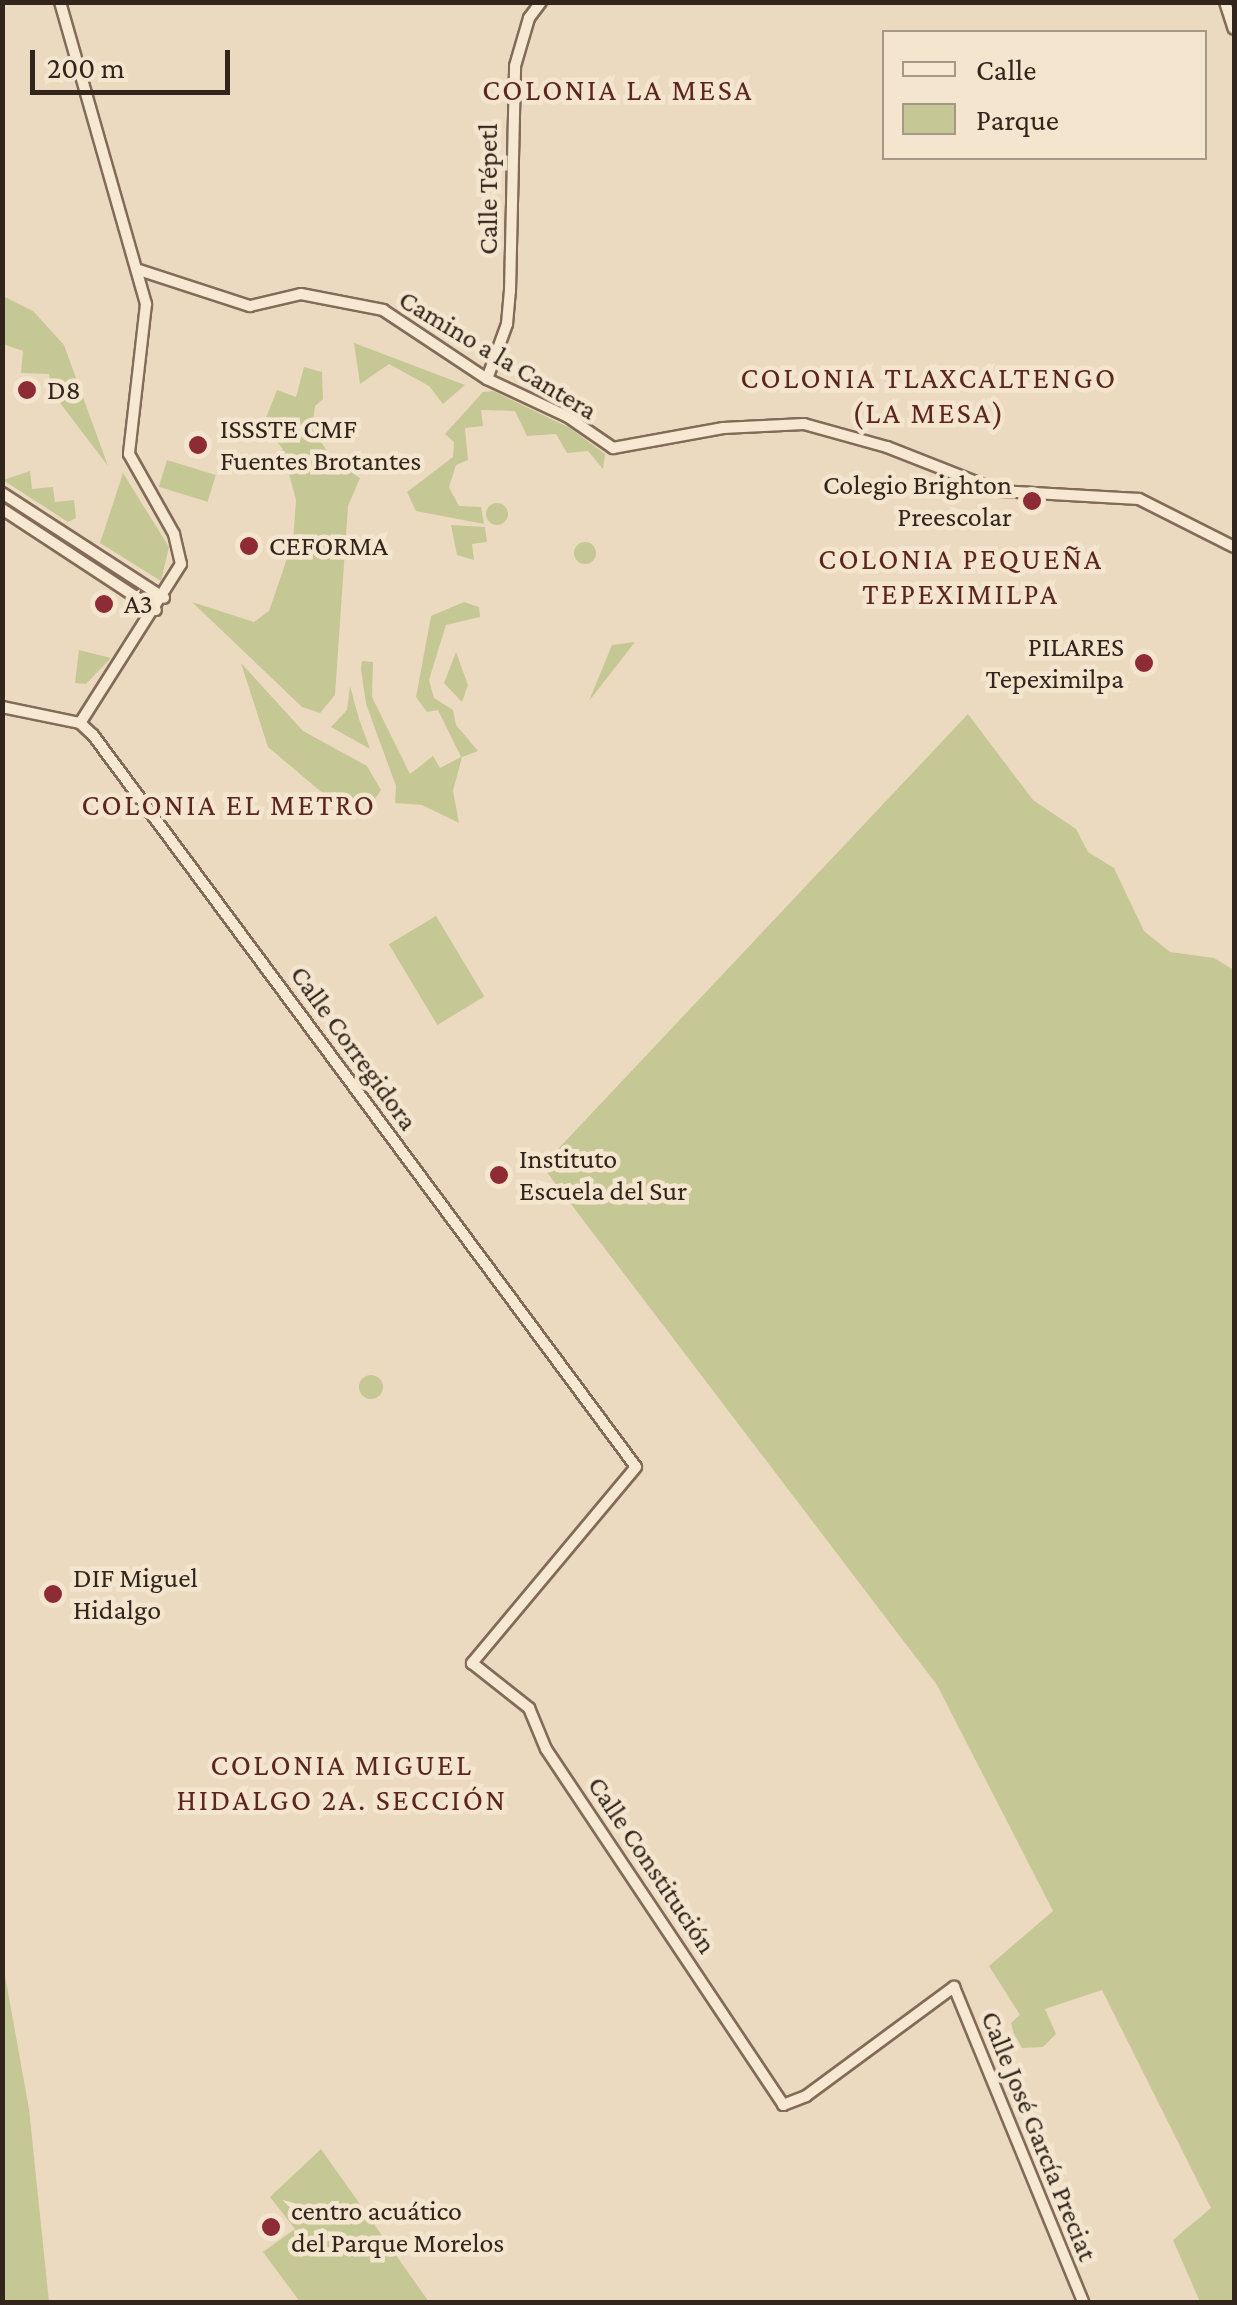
<!DOCTYPE html>
<html>
<head>
<meta charset="utf-8">
<style>
	body { margin:0 }
	#map { position:relative; width:1237px; height:2305px; overflow:hidden; background:#ebdabf; font-family:"Crimson Pro",serif }
	div>[style] { position:absolute }
	[style*='--x'] { left:calc(var(--x)*1px); top:calc(var(--y)*1px); width:calc(var(--w)*1px); rotate:calc(var(--a)*1deg) }
	.green>* { inset:0; background:#c5c894; transform-origin:0 0 }
	.round { border-radius:50% }
	.roads { filter:drop-shadow(2px 0 #826b58) drop-shadow(-2px 0 #826b58) drop-shadow(0 2px #826b58) drop-shadow(0 -2px #826b58) }
	.tertiary>* { height:10px; margin:-5px; padding:0 5px; transform-origin:5px; border-radius:5px; background:#f6e8d1 }
	.dots>* { width:28px; height:28px; translate:-50% -50%; box-sizing:border-box; border:5px solid #f3e5ce; border-radius:50% }
	span { translate:-50% -50%; white-space:nowrap; text-align:center; line-height:1.15; -webkit-text-stroke:9px #f3e5ce; paint-order:stroke }
	.street-label { font-size:28px; color:#32251c }
	.poi-label { font-size:28px; color:#32251c }
	.left { translate:0 -50%; text-align:left }
	.right { translate:-100% -50%; text-align:right }
	.neighbourhood-label { font-size:30px; color:#5c261e; letter-spacing:2.5px }
	.frame { position:absolute; inset:0; border:5px solid #32251c; pointer-events:none }
	.legend { position:absolute; left:882px; top:30px; width:325px; height:130px; box-sizing:border-box; background:#f3e5ce; border:2px solid #a69887; margin:0; padding:12px 18px; list-style:none; font-size:30px; color:#32251c }
	.legend li { display:flex; align-items:center; gap:20px; height:50px }
	.legend b { width:50px; border:2px solid #a69887 }
	.scale { position:absolute; left:30px; top:50px; width:200px; height:45px; box-sizing:border-box; border:5px solid #32251c; border-top:0; padding-left:12px; font-size:30px; line-height:35px; white-space:nowrap; color:#32251c; -webkit-text-stroke:8px #f3e5ce; paint-order:stroke }
</style>
</head>
<body>
<div id="map">
	<div class="green">
		<i style="clip-path:polygon(3px 296px,33px 311px,64px 345px,108px 466px,51px 391px,49px 374px,21px 373px,23px 351px,3px 344px)"></i>
		<i style="clip-path:polygon(354px 343px,465px 385px,443px 404px,429px 386px,389px 364px,360px 384px)"></i>
		<i style="clip-path:polygon(304px 367px,322px 372px,323px 399px,315px 406px,312px 428px,332px 459px,360px 478px,348px 506px,335px 695px,320px 713px,302px 707px,192px 602px,254px 622px,269px 611px,293px 541px,296px 500px,282px 448px,263px 425px,277px 390px,296px 397px)"></i>
		<i style="clip-path:polygon(493px 391px,570px 428px,605px 454px,603px 469px,588px 451px,567px 453px,556px 434px,527px 436px,515px 411px,481px 410px,483px 426px,465px 428px,468px 460px,456px 465px,449px 487px,459px 506px,481px 507px,484px 524px,416px 511px,407px 492px,453px 457px,454px 442px,445px 434px,483px 392px)"></i>
		<i style="left:167px;top:460px;width:51px;height:28px;rotate:17deg"></i>
		<i style="clip-path:polygon(30px 471px,32px 489px,53px 487px,55px 502px,74px 500px,76px 518px,68px 522px,3px 480px)"></i>
		<i style="clip-path:polygon(123px 473px,169px 547px,161px 581px,100px 543px)"></i>
		<i class="round" style="left:486px;top:503px;width:22px;height:22px"></i>
		<i style="clip-path:polygon(451px 525px,485px 527px,487px 542px,472px 544px,474px 560px,457px 555px)"></i>
		<i class="round" style="left:574px;top:542px;width:22px;height:22px"></i>
		<i style="clip-path:polygon(464px 602px,479px 607px,480px 617px,446px 625px,429px 680px,434px 698px,453px 710px,456px 725px,478px 751px,462px 757px,453px 791px,459px 823px,422px 805px,395px 803px,396px 786px,366px 704px,361px 669px,362px 661px,373px 662px,372px 697px,410px 774px,433px 756px,440px 768px,461px 757px,438px 710px,427px 712px,416px 697px,431px 616px)"></i>
		<i style="clip-path:polygon(635px 642px,589px 701px,612px 645px)"></i>
		<i style="clip-path:polygon(79px 650px,111px 658px,86px 684px,75px 683px)"></i>
		<i style="clip-path:polygon(456px 652px,468px 685px,462px 702px,444px 683px)"></i>
		<i style="clip-path:polygon(241px 663px,303px 731px,367px 766px,381px 790px,375px 799px,356px 807px,332px 801px,268px 747px)"></i>
		<i style="clip-path:polygon(350px 686px,359px 719px,370px 749px,331px 727px,347px 710px)"></i>
		<i style="clip-path:polygon(968px 714px,1033px 800px,1076px 829px,1088px 852px,1114px 868px,1144px 931px,1170px 952px,1214px 958px,1234px 970px,1234px 2302px,1200px 2302px,1173px 2240px,1211px 2208px,1102px 1990px,1045px 2009px,1056px 2034px,1043px 2047px,1022px 2048px,1014px 2034px,1011px 2023px,1020px 2015px,989px 1966px,1053px 1911px,937px 1685px,542px 1166px)"></i>
		<i style="left:436px;top:916px;width:94px;height:55px;rotate:59deg"></i>
		<i class="round" style="left:359px;top:1375px;width:24px;height:24px"></i>
		<i style="clip-path:polygon(2px 1959px,29px 2109px,49px 2302px,3px 2302px)"></i>
		<i style="clip-path:polygon(321px 2149px,429px 2302px,300px 2302px,263px 2252px,295px 2229px,270px 2197px)"></i>
	</div>
	<div class="roads">
		<div class="tertiary">
			<i style="--x:60;--y:2;--w:314;--a:74.1"></i>
			<i style="--x:146;--y:304;--w:151;--a:96.5"></i>
			<i style="--x:129;--y:454;--w:92;--a:60.6"></i>
			<i style="--x:174;--y:534;--w:31;--a:77"></i>
			<i style="--x:181;--y:564;--w:188;--a:122.4"></i>
			<i style="--x:1225;--y:2;--w:28;--a:72"></i>
			<i style="--x:139;--y:270;--w:117;--a:18"></i>
			<i style="--x:250;--y:306;--w:52;--a:-13.2"></i>
			<i style="--x:301;--y:294;--w:84;--a:11"></i>
			<i style="--x:383;--y:310;--w:125;--a:33.6"></i>
			<i style="--x:487;--y:379;--w:89;--a:25.1"></i>
			<i style="--x:568;--y:417;--w:55;--a:34.6"></i>
			<i style="--x:613;--y:448;--w:112;--a:-10.3"></i>
			<i style="--x:723;--y:428;--w:81;--a:-2.8"></i>
			<i style="--x:804;--y:424;--w:86;--a:15.5"></i>
			<i style="--x:887;--y:447;--w:120;--a:21.4"></i>
			<i style="--x:999;--y:491;--w:140;--a:3.3"></i>
			<i style="--x:1139;--y:499;--w:106;--a:26.8"></i>
			<i style="--x:487;--y:379;--w:59;--a:-70"></i>
			<i style="--x:507;--y:324;--w:33;--a:-85"></i>
			<i style="--x:510;--y:291;--w:225;--a:-88.7"></i>
			<i style="--x:515;--y:66;--w:50;--a:-73.7"></i>
			<i style="--x:529;--y:18;--w:20;--a:-53"></i>
			<i style="--x:2;--y:493;--w:193;--a:32.9"></i>
			<i style="--x:2;--y:509;--w:184;--a:33.3"></i>
			<i style="--x:2;--y:707;--w:80;--a:11.6"></i>
			<i style="--x:80;--y:723;--w:18;--a:43"></i>
			<i style="--x:93;--y:735;--w:911;--a:53.43"></i>
			<i style="--x:636;--y:1467;--w:256;--a:129.9"></i>
			<i style="--x:472;--y:1663;--w:73;--a:38.3"></i>
			<i style="--x:529;--y:1708;--w:44;--a:67.5"></i>
			<i style="--x:546;--y:1749;--w:428;--a:56.3"></i>
			<i style="--x:783;--y:2105;--w:25;--a:-21"></i>
			<i style="--x:806;--y:2096;--w:184;--a:-36.4"></i>
			<i style="--x:954;--y:1987;--w:340;--a:67.7"></i>
		</div>
	</div>
	<div class="dots">
		<i style="left:27px;top:390px;background:#8d2c34"></i>
		<i style="left:198px;top:445px;background:#8d2c34"></i>
		<i style="left:1032px;top:501px;background:#8d2c34"></i>
		<i style="left:249px;top:546px;background:#8d2c34"></i>
		<i style="left:104px;top:604px;background:#8d2c34"></i>
		<i style="left:1144px;top:663px;background:#8d2c34"></i>
		<i style="left:499px;top:1175px;background:#8d2c34"></i>
		<i style="left:53px;top:1594px;background:#8d2c34"></i>
		<i style="left:271px;top:2227px;background:#8d2c34"></i>
	</div>
	<div class="street-label">
		<span style="left:488px;top:189px;rotate:-90deg">Calle Tépetl</span>
		<span style="left:498px;top:355px;rotate:31deg">Camino a la Cantera</span>
		<span style="left:354px;top:1048px;rotate:54deg">Calle Corregidora</span>
		<span style="left:652px;top:1865px;rotate:56deg">Calle Constitución</span>
		<span style="left:1039px;top:2136px;rotate:68deg">Calle José García Preciat</span>
	</div>
	<div class="poi-label">
		<span class="left" style="left:47px;top:390px">D8</span>
		<span class="left" style="left:220px;top:445px">ISSSTE CMF<br>Fuentes Brotantes</span>
		<span class="right" style="left:1012px;top:501px">Colegio Brighton<br>Preescolar</span>
		<span class="left" style="left:269px;top:546px">CEFORMA</span>
		<span class="left" style="left:124px;top:604px">A3</span>
		<span class="right" style="left:1124px;top:663px">PILARES<br>Tepeximilpa</span>
		<span class="left" style="left:519px;top:1175px">Instituto<br>Escuela del Sur</span>
		<span class="left" style="left:73px;top:1594px">DIF Miguel<br>Hidalgo</span>
		<span class="left" style="left:291px;top:2227px">centro acuático<br>del Parque Morelos</span>
	</div>
	<div class="neighbourhood-label">
		<span style="left:618px;top:90px">COLONIA LA MESA</span>
		<span style="left:929px;top:395px">COLONIA TLAXCALTENGO<br>(LA MESA)</span>
		<span style="left:961px;top:576px">COLONIA PEQUEÑA<br>TEPEXIMILPA</span>
		<span style="left:229px;top:805px">COLONIA EL METRO</span>
		<span style="left:342px;top:1782px">COLONIA MIGUEL<br>HIDALGO 2A. SECCIÓN</span>
	</div>
	<div class="frame"></div>
	<ul class="legend">
	<li><b style="height:12px;background:#f6e8d1"></b>Calle</li>
	<li><b style="height:28px;background:#c5c894"></b>Parque</li>
	</ul>
	<div class="scale">200 m</div>
</div>
</body>
</html>
